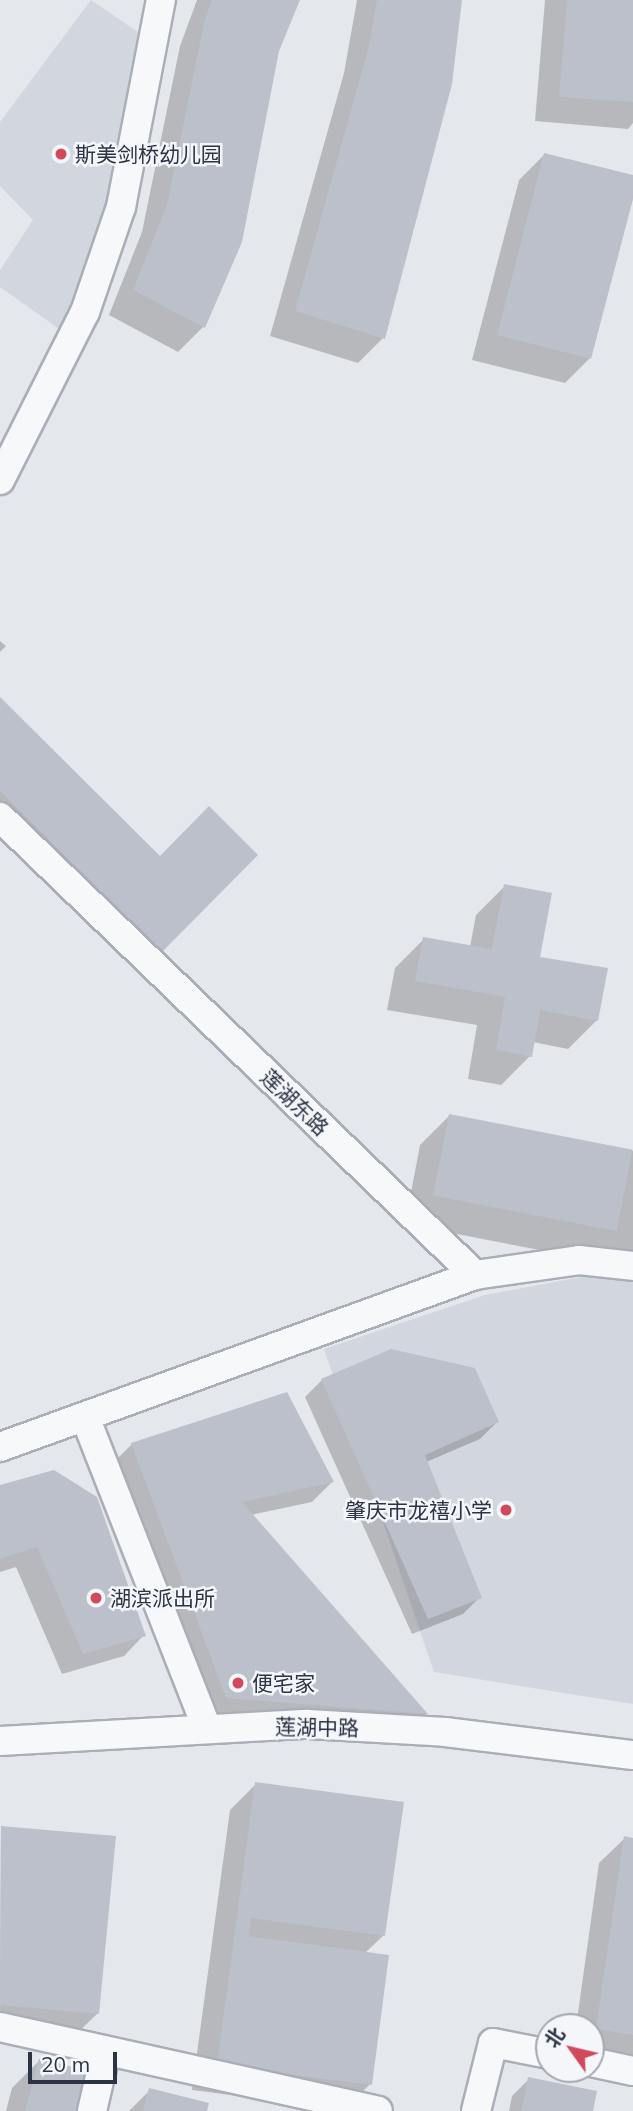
<!DOCTYPE html>
<html>
<head>
<meta charset="utf-8">
<style>
	body { margin:0 }
	#map { position:relative; width:633px; height:2111px; overflow:hidden; background:#e4e7ec; font-family:Mulish,"Noto Sans SC",sans-serif }
	div>[style] { position:absolute }
	[style*='--x'] { left:calc(var(--x)*1px); top:calc(var(--y)*1px); width:calc(var(--w)*1px); rotate:calc(var(--a)*1deg) }
	.built>* { inset:0; background:#d2d6de }
	.shadow>* { inset:0; background:#0003 }
	.building>* { inset:0; background:#bbc0ca; transform-origin:0 0 }
	.roads { filter:drop-shadow(2px 0 #a9aeb7) drop-shadow(-2px 0 #a9aeb7) drop-shadow(0 2px #a9aeb7) drop-shadow(0 -2px #a9aeb7) }
	.minor>* { height:28px; margin:-14px; padding:0 14px; transform-origin:14px; border-radius:14px; background:#f7f8fa }
	.dots>* { width:19px; height:19px; translate:-50% -50%; box-sizing:border-box; border:4px solid #f4f6f9; border-radius:50% }
	span { translate:-50% -50%; white-space:nowrap; text-align:center; line-height:1.15; -webkit-text-stroke:5px #f4f6f9; paint-order:stroke }
	.poi-label { font-size:21px; color:#2b3445 }
	.left { translate:0 -50%; text-align:left }
	.right { translate:-100% -50%; text-align:right }
	.street-label { font-size:21px; color:#2b3445 }
	.north { position:absolute; left:535px; top:2013px; width:70px; height:70px; box-sizing:border-box; background:#f4f6f9; border:2px solid #a4a8b1; border-radius:50%; rotate:304deg; font-size:19px; font-weight:700; line-height:28px; text-align:center; color:#2b3445 }
	.north::after { content:''; display:block; margin:auto; width:24px; height:32px; background:#d1495b; clip-path:polygon(50% 0,100% 100%,50% 72%,0 100%) }
	.scale { position:absolute; left:28px; top:2052px; width:89px; height:32px; box-sizing:border-box; border:4px solid #2b3445; border-top:0; padding-left:9px; font-size:21px; line-height:24px; white-space:nowrap; color:#2b3445; -webkit-text-stroke:5px #f4f6f9; paint-order:stroke }
</style>
</head>
<body>
<div id="map">
	<div class="built">
		<i style="clip-path:polygon(91px 0,141px 34px,116px 200px,65px 333px,0 287px,0 270px,33px 220px,0 186px,0 122px)"></i>
		<i style="clip-path:polygon(603px 1273px,633px 1277px,633px 1704px,434px 1672px,324px 1349px,485px 1295px)"></i>
	</div>
	<div class="shadow">
		<i style="clip-path:polygon(197px 0,298px 0,277px 50px,241px 242px,203px 327px,178px 352px,109px 315px,142px 232px,180px 46px)"></i>
		<i style="clip-path:polygon(357px 0,461px 0,383px 338px,358px 363px,270px 336px,344px 73px)"></i>
		<i style="clip-path:polygon(545px 0,633px 0,633px 123px,628px 129px,535px 121px)"></i>
		<i style="clip-path:polygon(544px 155px,633px 177px,633px 192px,590px 358px,565px 383px,472px 360px,519px 180px)"></i>
		<i style="clip-path:polygon(0 641px,6px 646px,0 652px)"></i>
		<i style="clip-path:polygon(0 699px,160px 858px,256px 855px,140px 971px,0 832px)"></i>
		<i style="clip-path:polygon(505px 886px,538px 958px,597px 1020px,568px 1049px,533px 1042px,530px 1056px,501px 1085px,468px 1079px,477px 1025px,387px 1010px,395px 968px,424px 939px,470px 947px,476px 915px)"></i>
		<i style="clip-path:polygon(449px 1116px,633px 1151px,633px 1268px,405px 1224px,420px 1145px)"></i>
		<i style="clip-path:polygon(322px 1380px,497px 1422px,480px 1439px,426px 1462px,480px 1597px,463px 1614px,412px 1634px,305px 1397px)"></i>
		<i style="clip-path:polygon(132px 1444px,332px 1482px,312px 1502px,251px 1515px,426px 1714px,406px 1734px,206px 1718px,111px 1465px)"></i>
		<i style="clip-path:polygon(0 1487px,144px 1635px,124px 1656px,62px 1674px,16px 1567px,0 1572px)"></i>
		<i style="clip-path:polygon(256px 1784px,384px 1935px,365px 1953px,370px 2084px,345px 2110px,192px 2090px,230px 1810px)"></i>
		<i style="clip-path:polygon(1px 1827px,98px 2013px,72px 2038px,0 2032px)"></i>
		<i style="clip-path:polygon(625px 1838px,633px 1839px,633px 2063px,591px 2057px,591px 2027px,576px 2027px,599px 1863px)"></i>
		<i style="clip-path:polygon(40px 2060px,87px 2111px,6px 2111px,12px 2088px)"></i>
		<i style="clip-path:polygon(529px 2079px,591px 2111px,509px 2111px,512px 2096px)"></i>
		<i style="clip-path:polygon(150px 2090px,205px 2111px,129px 2111px)"></i>
	</div>
	<div class="building">
		<i style="clip-path:polygon(212px 0,300px 0,279px 51px,242px 242px,205px 328px,133px 290px,167px 205px,205px 19px)"></i>
		<i style="clip-path:polygon(377px 0,462px 0,452px 84px,385px 339px,295px 311px,369px 46px)"></i>
		<i style="clip-path:polygon(567px 0,633px 0,633px 102px,559px 97px)"></i>
		<i style="clip-path:polygon(544px 153px,633px 175px,633px 199px,591px 359px,497px 335px)"></i>
		<i style="clip-path:polygon(0 697px,160px 856px,209px 806px,258px 855px,162px 952px,0 791px)"></i>
		<i style="clip-path:polygon(504px 884px,552px 893px,540px 957px,608px 968px,598px 1021px,540px 1010px,532px 1057px,496px 1050px,505px 997px,415px 981px,423px 937px,492px 949px)"></i>
		<i style="left:449px;top:1114px;width:187px;height:83px;rotate:11deg"></i>
		<i style="clip-path:polygon(391px 1349px,475px 1368px,499px 1422px,425px 1455px,482px 1598px,428px 1619px,321px 1379px)"></i>
		<i style="clip-path:polygon(287px 1392px,334px 1482px,242px 1502px,428px 1714px,226px 1698px,131px 1443px)"></i>
		<i style="clip-path:polygon(54px 1470px,97px 1497px,146px 1636px,83px 1654px,37px 1547px,0 1559px,0 1485px)"></i>
		<i style="clip-path:polygon(255px 1782px,404px 1802px,385px 1936px,251px 1918px,249px 1936px,389px 1955px,372px 2085px,217px 2065px)"></i>
		<i style="clip-path:polygon(1px 1826px,116px 1836px,99px 2014px,0 2005px)"></i>
		<i style="clip-path:polygon(624px 1836px,633px 1838px,633px 2035px,596px 2029px)"></i>
		<i style="clip-path:polygon(39px 2058px,99px 2074px,89px 2111px,25px 2111px)"></i>
		<i style="clip-path:polygon(528px 2077px,597px 2091px,593px 2111px,521px 2111px)"></i>
		<i style="clip-path:polygon(149px 2088px,209px 2103px,207px 2111px,143px 2111px)"></i>
	</div>
	<div class="roads">
		<div class="minor">
			<i style="--x:0;--y:480;--w:188;--a:-63.2"></i>
			<i style="--x:85;--y:312;--w:111;--a:-71.1"></i>
			<i style="--x:121;--y:207;--w:211;--a:-79.1"></i>
			<i style="--x:0;--y:817;--w:660;--a:43.96"></i>
			<i style="--x:85;--y:1417;--w:334;--a:68.6"></i>
			<i style="--x:0;--y:1447;--w:505;--a:-19.91"></i>
			<i style="--x:475;--y:1275;--w:105;--a:-8.2"></i>
			<i style="--x:579;--y:1260;--w:54;--a:6.3"></i>
			<i style="--x:0;--y:1741;--w:308;--a:-3.2"></i>
			<i style="--x:308;--y:1724;--w:137;--a:3.3"></i>
			<i style="--x:445;--y:1732;--w:189;--a:7"></i>
			<i style="--x:0;--y:2027;--w:387;--a:12.5"></i>
			<i style="--x:591;--y:2062;--w:43;--a:12.1"></i>
			<i style="--x:92;--y:2111;--w:62;--a:-76.9"></i>
			<i style="--x:476;--y:2111;--w:70;--a:-76"></i>
			<i style="--x:493;--y:2043;--w:57;--a:11.1"></i>
		</div>
	</div>
	<div class="dots">
		<i style="left:61px;top:154px;background:#d1495b"></i>
		<i style="left:506px;top:1510px;background:#d1495b"></i>
		<i style="left:96px;top:1598px;background:#d1495b"></i>
		<i style="left:238px;top:1683px;background:#d1495b"></i>
	</div>
	<div class="poi-label">
		<span class="left" style="left:75px;top:154px">斯美剑桥幼儿园</span>
		<span class="right" style="left:492px;top:1510px">肇庆市龙禧小学</span>
		<span class="left" style="left:110px;top:1598px">湖滨派出所</span>
		<span class="left" style="left:252px;top:1683px">便宅家</span>
	</div>
	<div class="street-label">
		<span style="left:295px;top:1102px;rotate:44deg">莲湖东路</span>
		<span style="left:317px;top:1727px;rotate:1deg">莲湖中路</span>
	</div>
	<div class="north">北</div>
	<div class="scale">20 m</div>
</div>
</body>
</html>
